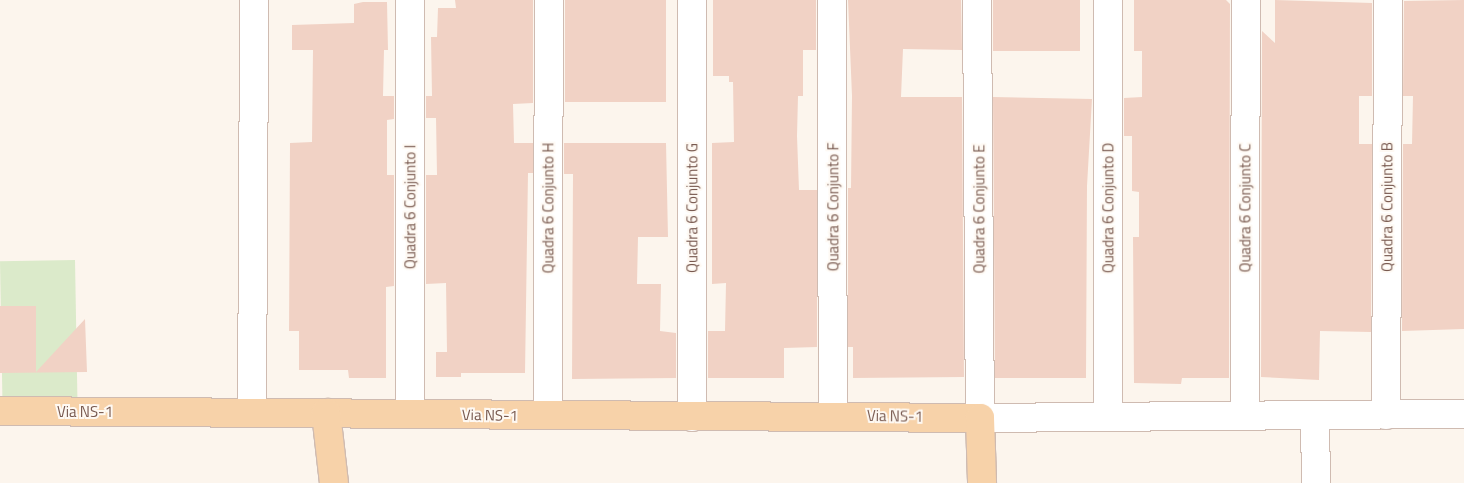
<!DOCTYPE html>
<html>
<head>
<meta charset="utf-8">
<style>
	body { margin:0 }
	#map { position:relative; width:1464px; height:483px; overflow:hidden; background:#fcf5ed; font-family:"Titillium Web",sans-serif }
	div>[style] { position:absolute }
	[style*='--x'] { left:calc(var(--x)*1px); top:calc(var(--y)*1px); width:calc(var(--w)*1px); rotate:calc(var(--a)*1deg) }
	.green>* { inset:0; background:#dbeaca; transform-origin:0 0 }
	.building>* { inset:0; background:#f1d2c5; transform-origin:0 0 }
	.roads { filter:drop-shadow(1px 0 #cfbbb1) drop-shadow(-1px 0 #cfbbb1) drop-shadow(0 1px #cfbbb1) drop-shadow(0 -1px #cfbbb1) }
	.minor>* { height:28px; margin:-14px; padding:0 14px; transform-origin:14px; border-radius:14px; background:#fff }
	.primary>* { height:28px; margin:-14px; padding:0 14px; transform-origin:14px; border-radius:14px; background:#f7d2a9 }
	span { translate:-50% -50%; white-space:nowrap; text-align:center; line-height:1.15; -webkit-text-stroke:4px #fef9f3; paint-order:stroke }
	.street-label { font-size:15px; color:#78594f }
</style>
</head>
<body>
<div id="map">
	<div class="green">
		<i style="left:75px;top:260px;width:140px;height:75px;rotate:89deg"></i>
	</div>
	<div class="building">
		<i style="clip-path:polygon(455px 0,533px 0,533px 103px,513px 104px,514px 143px,533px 143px,533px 173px,528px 173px,525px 373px,461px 373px,461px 377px,436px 377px,436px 352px,447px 352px,446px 283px,426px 284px,426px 175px,437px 175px,436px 118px,426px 118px,426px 96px,432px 96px,431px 37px,437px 37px,438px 8px,456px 8px)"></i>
		<i style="left:565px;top:0;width:101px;height:102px"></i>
		<i style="clip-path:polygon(713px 0,816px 0,816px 50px,803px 50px,803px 96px,798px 96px,797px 136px,799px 190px,817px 190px,817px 347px,784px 348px,784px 378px,708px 378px,708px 331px,725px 331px,726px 283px,712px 284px,712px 143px,734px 142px,733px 82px,729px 82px,729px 76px,713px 76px)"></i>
		<i style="clip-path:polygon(848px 0,961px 0,962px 50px,903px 49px,901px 97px,962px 97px,964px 377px,853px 378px,853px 347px,848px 347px,848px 188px,851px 188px,852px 96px)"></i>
		<i style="left:993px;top:0;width:87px;height:51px"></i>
		<i style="clip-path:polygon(1134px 0,1226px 0,1230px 4px,1229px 378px,1182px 378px,1181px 384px,1134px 383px,1133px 237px,1139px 237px,1139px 192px,1132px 191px,1132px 136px,1124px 136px,1124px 98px,1142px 97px,1142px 51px,1134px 51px)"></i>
		<i style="clip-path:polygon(1275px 0,1372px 3px,1372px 96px,1359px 96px,1359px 144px,1372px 144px,1371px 332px,1320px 331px,1319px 380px,1261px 377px,1262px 31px,1275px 43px)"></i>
		<i style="clip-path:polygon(1464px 0,1464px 329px,1402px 331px,1403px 144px,1412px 144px,1413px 96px,1403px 96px,1404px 1px)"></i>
		<i style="clip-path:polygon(363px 2px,387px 2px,388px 50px,384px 50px,383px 96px,394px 96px,394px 119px,387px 120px,387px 175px,394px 175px,394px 286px,386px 287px,386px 378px,349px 378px,348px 370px,299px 370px,299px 331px,289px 331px,290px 143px,312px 142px,313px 50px,292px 50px,292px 25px,354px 23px,354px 4px)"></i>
		<i style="clip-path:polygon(993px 97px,1092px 99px,1087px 186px,1086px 378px,995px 378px)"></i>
		<i style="clip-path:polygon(564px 143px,666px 143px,668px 237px,638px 237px,637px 284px,661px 284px,660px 331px,676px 333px,676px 378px,572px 379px,573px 174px,564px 174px)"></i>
		<i style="clip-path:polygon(0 306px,36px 306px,36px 372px,85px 319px,87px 372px,0 373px)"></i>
	</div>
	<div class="roads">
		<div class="minor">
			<i style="--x:410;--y:0;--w:413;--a:90"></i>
			<i style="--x:692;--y:0;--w:417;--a:90"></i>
			<i style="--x:832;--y:0;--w:415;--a:89.9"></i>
			<i style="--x:977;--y:0;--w:418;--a:89.6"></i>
			<i style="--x:980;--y:418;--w:484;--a:-0.5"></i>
			<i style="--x:252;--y:412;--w:412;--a:-89.7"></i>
			<i style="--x:548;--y:415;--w:415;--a:-89.9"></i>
			<i style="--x:1245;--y:415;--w:415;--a:-89.9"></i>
			<i style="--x:1315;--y:415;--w:68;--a:89.2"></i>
			<i style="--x:1386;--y:415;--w:415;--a:-89.7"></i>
			<i style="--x:1108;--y:417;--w:417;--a:-90"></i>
		</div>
		<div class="primary">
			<i style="--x:0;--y:411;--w:980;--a:0.41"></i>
			<i style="--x:980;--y:418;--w:65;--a:88.2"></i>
			<i style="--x:326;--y:413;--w:70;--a:83.5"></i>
		</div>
	</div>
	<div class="street-label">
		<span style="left:410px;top:207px;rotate:-90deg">Quadra 6 Conjunto I</span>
		<span style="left:833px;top:207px;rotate:-90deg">Quadra 6 Conjunto F</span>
		<span style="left:1387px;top:207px;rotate:-90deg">Quadra 6 Conjunto B</span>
		<span style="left:548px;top:208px;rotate:-90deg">Quadra 6 Conjunto H</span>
		<span style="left:692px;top:208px;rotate:-90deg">Quadra 6 Conjunto G</span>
		<span style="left:1108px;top:208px;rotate:-90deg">Quadra 6 Conjunto D</span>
		<span style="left:1245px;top:208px;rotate:-90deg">Quadra 6 Conjunto C</span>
		<span style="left:979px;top:209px;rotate:-90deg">Quadra 6 Conjunto E</span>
		<span style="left:85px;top:412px">Via NS-1</span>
		<span style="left:490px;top:415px;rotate:1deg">Via NS-1</span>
		<span style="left:895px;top:416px;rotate:1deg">Via NS-1</span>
	</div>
</div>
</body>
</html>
